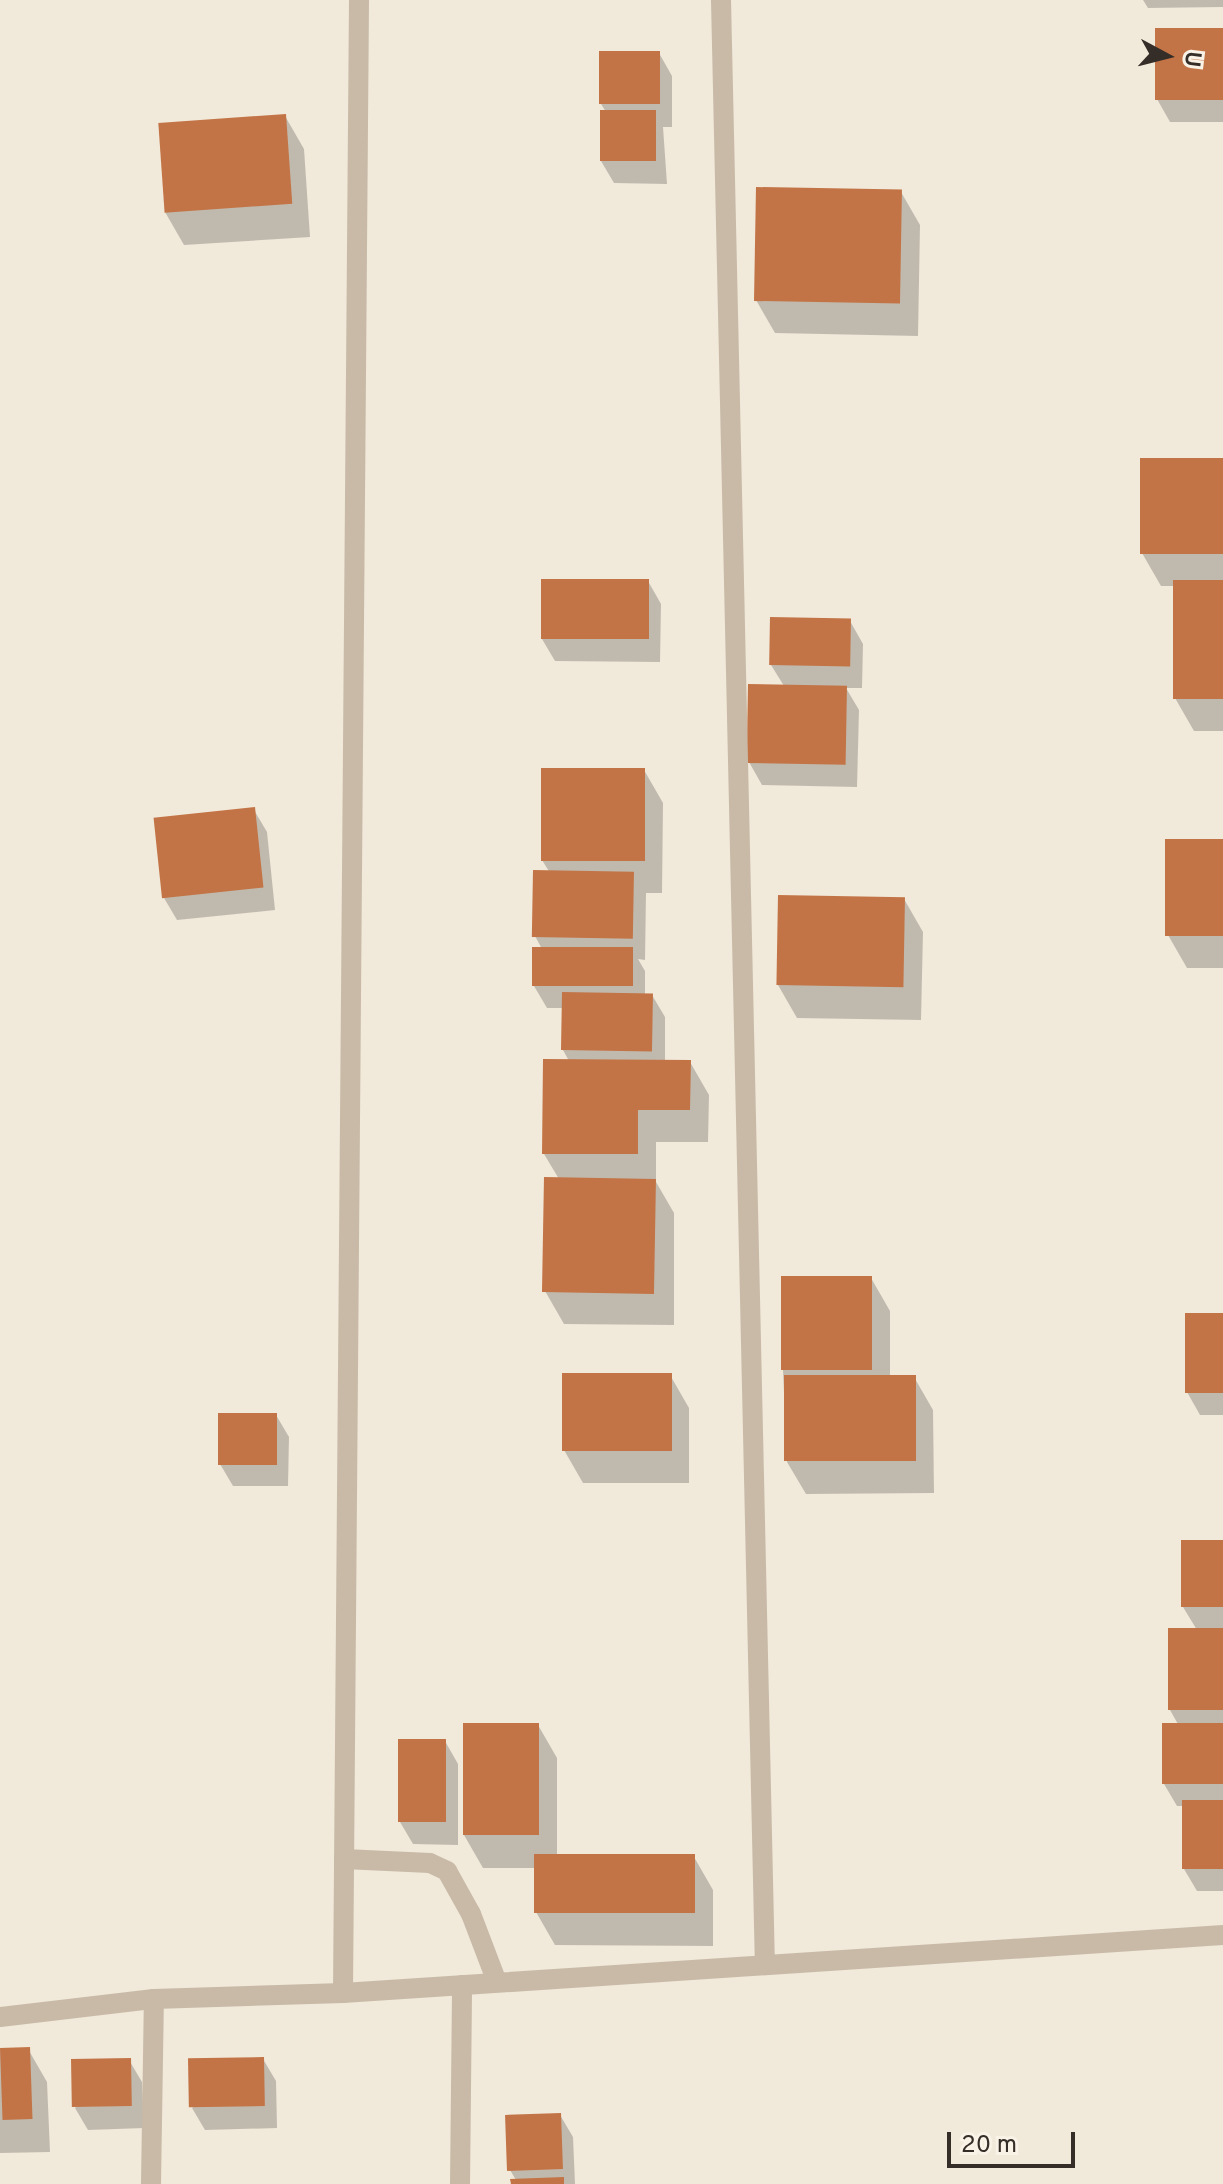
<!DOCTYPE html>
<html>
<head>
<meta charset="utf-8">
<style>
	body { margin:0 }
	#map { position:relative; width:1223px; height:2184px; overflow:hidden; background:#f1e9da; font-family:Overpass,sans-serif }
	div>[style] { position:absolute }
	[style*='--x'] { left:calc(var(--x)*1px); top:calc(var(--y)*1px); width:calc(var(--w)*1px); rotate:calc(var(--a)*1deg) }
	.shadow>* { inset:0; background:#0003 }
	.building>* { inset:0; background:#c37446; transform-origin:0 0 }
	.minor>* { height:20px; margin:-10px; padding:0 10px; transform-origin:10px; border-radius:10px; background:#c8baa7 }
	span { translate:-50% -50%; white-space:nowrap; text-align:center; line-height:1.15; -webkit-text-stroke:7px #f9f2e6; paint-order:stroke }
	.north { position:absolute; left:1127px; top:16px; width:80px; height:80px; -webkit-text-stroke:6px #f9f2e6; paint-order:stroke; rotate:97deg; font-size:22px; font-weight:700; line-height:32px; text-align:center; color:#352d27 }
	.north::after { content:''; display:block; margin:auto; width:28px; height:36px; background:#352d27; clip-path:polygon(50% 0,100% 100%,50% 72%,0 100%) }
	.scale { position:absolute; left:947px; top:2132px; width:128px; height:36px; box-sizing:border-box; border:4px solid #352d27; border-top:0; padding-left:10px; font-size:24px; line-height:28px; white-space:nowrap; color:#352d27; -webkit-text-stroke:6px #f9f2e6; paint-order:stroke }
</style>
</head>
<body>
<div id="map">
	<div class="shadow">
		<i style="clip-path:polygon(1143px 0,1223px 0,1223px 7px,1148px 8px)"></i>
		<i style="clip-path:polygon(1223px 30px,1223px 122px,1170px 122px,1157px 99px)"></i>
		<i style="clip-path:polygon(659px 53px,672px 76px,672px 127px,663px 127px,667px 184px,614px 183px,601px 161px,606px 112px,601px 104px)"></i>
		<i style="clip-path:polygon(285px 116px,304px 149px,310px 237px,184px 245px,165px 212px)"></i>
		<i style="clip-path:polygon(901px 192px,920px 225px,918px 336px,775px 333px,756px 300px)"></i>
		<i style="clip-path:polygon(1223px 460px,1223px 731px,1194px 731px,1175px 698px,1175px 586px,1161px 586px,1142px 553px)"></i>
		<i style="clip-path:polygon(648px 581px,661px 604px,660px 662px,555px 661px,542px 639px)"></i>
		<i style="clip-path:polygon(850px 621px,863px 644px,862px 688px,846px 688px,859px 710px,857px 787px,762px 785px,749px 762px,784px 686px,771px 665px)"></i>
		<i style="clip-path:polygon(644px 770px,663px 803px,662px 893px,646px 893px,645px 960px,638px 959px,645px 971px,645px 995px,652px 995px,665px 1017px,665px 1062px,690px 1062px,709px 1095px,708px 1142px,656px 1142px,656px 1182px,674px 1213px,674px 1325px,564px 1324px,545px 1291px,559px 1179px,544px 1154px,569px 1061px,563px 1050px,563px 1008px,547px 1008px,534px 986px,542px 949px,535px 936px,550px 873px,542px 860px)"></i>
		<i style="clip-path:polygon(254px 810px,267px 832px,275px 910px,177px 920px,164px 898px)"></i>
		<i style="clip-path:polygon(1223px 841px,1223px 968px,1187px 968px,1168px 935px)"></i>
		<i style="clip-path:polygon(904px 899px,923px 932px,921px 1020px,797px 1018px,778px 985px)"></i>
		<i style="clip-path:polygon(871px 1278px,890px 1311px,890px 1377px,914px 1377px,933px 1410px,934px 1493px,806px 1494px,787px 1462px,783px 1370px)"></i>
		<i style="clip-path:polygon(1223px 1315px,1223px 1415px,1200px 1415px,1187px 1392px)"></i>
		<i style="clip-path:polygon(670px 1375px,689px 1408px,689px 1483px,583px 1483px,564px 1450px)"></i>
		<i style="clip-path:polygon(276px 1415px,289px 1437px,288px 1486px,233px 1486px,220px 1464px)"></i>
		<i style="clip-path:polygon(1223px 1542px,1223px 1891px,1197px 1891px,1184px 1869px,1184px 1806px,1177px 1806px,1164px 1784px,1179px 1726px,1170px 1710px,1197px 1630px,1183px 1607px)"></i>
		<i style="clip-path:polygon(538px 1725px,557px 1758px,557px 1856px,694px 1857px,713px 1890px,713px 1946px,555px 1945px,536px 1912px,536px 1868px,483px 1868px,464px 1835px)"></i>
		<i style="clip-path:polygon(445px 1741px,458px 1764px,458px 1845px,413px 1844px,400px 1822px)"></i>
		<i style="clip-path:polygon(28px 2049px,47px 2082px,50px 2152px,0 2153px,0 2050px)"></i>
		<i style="clip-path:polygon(263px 2059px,276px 2081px,277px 2128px,205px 2130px,192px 2108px)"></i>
		<i style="clip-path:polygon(129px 2060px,142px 2082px,144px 2128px,88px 2130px,75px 2108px)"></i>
		<i style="clip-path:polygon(560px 2115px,573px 2137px,575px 2184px,513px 2184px,516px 2180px,510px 2170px)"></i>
	</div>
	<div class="building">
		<i style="left:1223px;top:28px;width:72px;height:68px;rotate:90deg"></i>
		<i style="left:599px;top:51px;width:61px;height:53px"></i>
		<i style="left:600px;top:110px;width:56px;height:51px"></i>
		<i style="left:286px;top:114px;width:90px;height:128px;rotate:86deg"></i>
		<i style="left:756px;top:187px;width:146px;height:114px;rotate:1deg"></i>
		<i style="left:1140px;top:458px;width:83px;height:96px"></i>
		<i style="left:541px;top:579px;width:108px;height:60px"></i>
		<i style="left:1173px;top:580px;width:50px;height:119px"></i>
		<i style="left:770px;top:617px;width:81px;height:48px;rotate:1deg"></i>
		<i style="left:748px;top:684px;width:99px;height:79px;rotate:1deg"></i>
		<i style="left:541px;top:768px;width:104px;height:93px"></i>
		<i style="left:255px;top:807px;width:81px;height:102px;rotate:84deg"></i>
		<i style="left:1165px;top:839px;width:58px;height:97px"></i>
		<i style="left:533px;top:870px;width:101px;height:67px;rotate:1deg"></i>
		<i style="left:778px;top:895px;width:127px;height:90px;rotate:1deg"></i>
		<i style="left:532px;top:947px;width:101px;height:39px"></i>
		<i style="left:562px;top:992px;width:91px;height:58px;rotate:1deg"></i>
		<i style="clip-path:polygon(543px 1059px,691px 1060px,690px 1110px,638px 1110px,638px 1154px,542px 1154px)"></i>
		<i style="left:544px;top:1177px;width:112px;height:115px;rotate:1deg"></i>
		<i style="left:872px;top:1276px;width:94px;height:91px;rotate:90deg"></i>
		<i style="left:1185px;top:1313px;width:38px;height:80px"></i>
		<i style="left:562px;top:1373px;width:110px;height:78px"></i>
		<i style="left:916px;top:1375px;width:86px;height:132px;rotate:90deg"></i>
		<i style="left:218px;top:1413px;width:59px;height:52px"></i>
		<i style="left:1181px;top:1540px;width:42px;height:67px"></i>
		<i style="left:1223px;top:1628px;width:82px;height:55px;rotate:90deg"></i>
		<i style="left:463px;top:1723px;width:76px;height:112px"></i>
		<i style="left:1223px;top:1723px;width:61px;height:61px;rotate:90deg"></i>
		<i style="left:398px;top:1739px;width:48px;height:83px"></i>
		<i style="left:1182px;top:1800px;width:41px;height:69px"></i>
		<i style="left:534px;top:1854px;width:161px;height:59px"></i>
		<i style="left:30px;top:2047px;width:72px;height:30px;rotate:88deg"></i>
		<i style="left:264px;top:2057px;width:49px;height:76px;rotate:89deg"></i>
		<i style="left:131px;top:2058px;width:48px;height:60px;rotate:89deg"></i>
		<i style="left:561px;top:2113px;width:56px;height:56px;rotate:88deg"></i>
		<i style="clip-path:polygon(564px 2177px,564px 2184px,511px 2184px,510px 2179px)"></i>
	</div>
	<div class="minor">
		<i style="--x:721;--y:0;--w:1964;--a:88.72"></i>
		<i style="--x:344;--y:1859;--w:86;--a:2.7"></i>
		<i style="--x:430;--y:1863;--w:19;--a:25"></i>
		<i style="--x:447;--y:1871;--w:49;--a:60.8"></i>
		<i style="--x:471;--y:1914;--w:73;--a:69.1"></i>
		<i style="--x:343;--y:1993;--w:1993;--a:-89.54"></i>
		<i style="--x:0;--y:2017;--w:155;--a:-6.7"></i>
		<i style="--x:154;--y:1999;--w:189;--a:-1.8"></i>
		<i style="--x:343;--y:1993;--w:882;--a:-3.77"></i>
		<i style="--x:151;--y:2184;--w:185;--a:-89.1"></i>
		<i style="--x:460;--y:2184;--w:199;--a:-89.4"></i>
	</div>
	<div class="north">U</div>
	<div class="scale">20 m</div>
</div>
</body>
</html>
